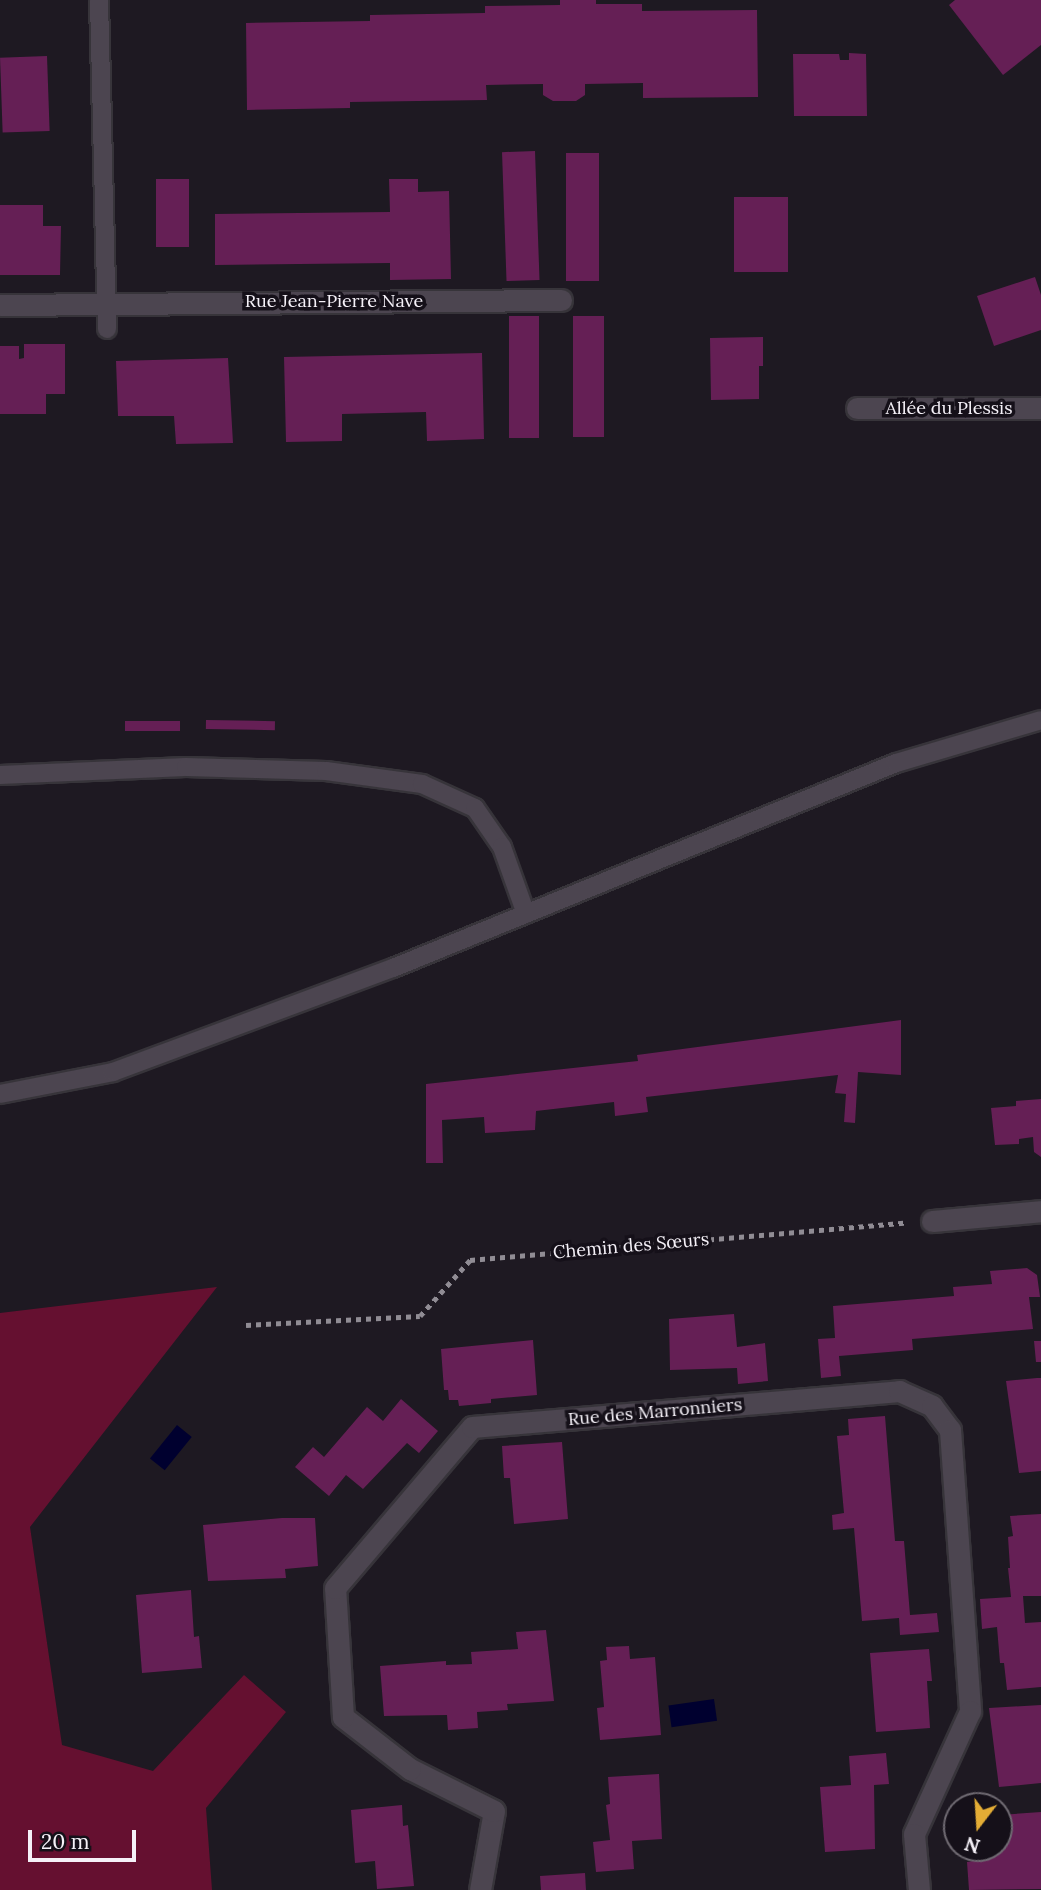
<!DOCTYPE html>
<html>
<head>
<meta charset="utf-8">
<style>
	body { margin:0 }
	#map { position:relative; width:1041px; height:1890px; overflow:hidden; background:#1e1922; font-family:Lora,serif }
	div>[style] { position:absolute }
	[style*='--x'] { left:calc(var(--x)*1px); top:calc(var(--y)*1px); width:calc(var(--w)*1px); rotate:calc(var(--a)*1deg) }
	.green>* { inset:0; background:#651030 }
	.water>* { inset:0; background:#00002f; transform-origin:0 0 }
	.building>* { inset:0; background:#651f55; transform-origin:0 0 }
	.path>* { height:4.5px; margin-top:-2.25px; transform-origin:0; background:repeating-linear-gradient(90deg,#908c94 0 5px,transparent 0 10px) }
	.roads { filter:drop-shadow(2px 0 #37343a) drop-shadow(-2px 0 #37343a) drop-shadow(0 2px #37343a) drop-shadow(0 -2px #37343a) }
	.lane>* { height:18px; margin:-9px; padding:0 9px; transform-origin:9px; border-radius:9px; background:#4c4550 }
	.street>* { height:21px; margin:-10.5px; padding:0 10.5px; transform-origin:10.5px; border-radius:10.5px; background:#4c4550 }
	span { translate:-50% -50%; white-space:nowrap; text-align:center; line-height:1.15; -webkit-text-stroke:7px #151019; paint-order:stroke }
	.street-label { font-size:18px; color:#f5f1f8 }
	.north { position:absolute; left:943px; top:1792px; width:70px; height:70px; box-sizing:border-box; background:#151019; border:2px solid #6f6a72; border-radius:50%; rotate:197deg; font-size:19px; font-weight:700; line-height:28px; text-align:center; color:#f5f1f8 }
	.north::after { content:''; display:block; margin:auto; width:24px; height:32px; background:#e4ad35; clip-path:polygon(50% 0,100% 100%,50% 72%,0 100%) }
	.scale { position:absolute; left:28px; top:1830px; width:108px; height:32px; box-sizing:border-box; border:4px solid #f5f1f8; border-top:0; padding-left:9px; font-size:21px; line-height:24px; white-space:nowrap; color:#f5f1f8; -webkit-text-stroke:5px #151019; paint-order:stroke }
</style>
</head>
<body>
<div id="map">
	<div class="green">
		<i style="clip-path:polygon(217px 1287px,30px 1527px,62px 1745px,153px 1771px,244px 1675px,286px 1712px,206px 1808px,212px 1890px,0 1890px,0 1313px)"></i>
	</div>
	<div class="water">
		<i style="left:177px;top:1425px;width:19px;height:43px;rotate:39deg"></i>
		<i style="left:714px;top:1699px;width:22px;height:46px;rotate:82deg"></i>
	</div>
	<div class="building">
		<i style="clip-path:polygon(560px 0,596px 0,596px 4px,642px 4px,642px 11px,757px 10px,758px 97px,643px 98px,643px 83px,585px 84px,585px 95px,576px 101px,553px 101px,543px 95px,543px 84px,486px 85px,487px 100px,350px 102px,350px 108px,247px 110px,246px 23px,370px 21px,370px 15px,485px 13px,485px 6px,560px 5px)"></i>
		<i style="clip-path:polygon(955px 0,1041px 0,1041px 45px,1003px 75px,949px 5px)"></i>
		<i style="clip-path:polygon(849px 53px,866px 54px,867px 116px,794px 116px,793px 54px,839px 54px,840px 60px,849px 60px)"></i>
		<i style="left:47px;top:56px;width:75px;height:47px;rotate:88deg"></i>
		<i style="left:535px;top:151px;width:129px;height:33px;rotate:88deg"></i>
		<i style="left:566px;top:153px;width:33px;height:128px"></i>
		<i style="left:156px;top:179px;width:33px;height:68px"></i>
		<i style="clip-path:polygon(389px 179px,418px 179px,418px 192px,449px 191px,451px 279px,390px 280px,390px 263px,215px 265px,215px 214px,390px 212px)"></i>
		<i style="left:734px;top:197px;width:54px;height:75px"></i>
		<i style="clip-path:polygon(0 205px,43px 205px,43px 226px,61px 226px,60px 275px,0 275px)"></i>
		<i style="clip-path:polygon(1035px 277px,1041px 295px,1041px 330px,994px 346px,977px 296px)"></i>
		<i style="left:509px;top:316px;width:30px;height:122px"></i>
		<i style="left:604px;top:316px;width:121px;height:31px;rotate:90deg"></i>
		<i style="clip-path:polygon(763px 337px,763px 366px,759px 366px,759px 399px,711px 400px,710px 338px)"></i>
		<i style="clip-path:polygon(24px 344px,65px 344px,65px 394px,46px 394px,46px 414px,0 414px,0 346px,19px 346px,19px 359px,24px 358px)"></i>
		<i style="clip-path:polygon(482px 353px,484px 439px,427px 441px,426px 412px,342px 414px,342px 441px,286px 442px,284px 357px)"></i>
		<i style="clip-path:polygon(228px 358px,233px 443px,176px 444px,174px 416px,118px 416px,116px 361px)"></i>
		<i style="left:206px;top:720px;width:69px;height:9px;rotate:1deg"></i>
		<i style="left:180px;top:721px;width:10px;height:55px;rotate:90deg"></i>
		<i style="clip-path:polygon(901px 1020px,901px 1075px,858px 1072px,855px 1123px,844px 1122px,846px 1094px,835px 1093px,838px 1075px,646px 1097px,648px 1112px,615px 1116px,614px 1102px,536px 1111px,535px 1130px,485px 1133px,484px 1117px,442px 1120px,443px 1163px,426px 1163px,426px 1084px,638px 1061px,637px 1055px)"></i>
		<i style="clip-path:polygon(1041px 1099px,1041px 1157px,1034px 1152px,1033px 1137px,1019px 1139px,1019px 1144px,995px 1145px,991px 1108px,1016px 1106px,1016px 1101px)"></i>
		<i style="clip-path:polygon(1027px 1268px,1037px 1275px,1040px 1297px,1029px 1297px,1033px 1329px,912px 1339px,913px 1350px,839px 1356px,841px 1376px,821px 1378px,818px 1339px,835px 1338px,833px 1306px,954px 1296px,953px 1287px,992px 1284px,990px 1271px)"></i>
		<i style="clip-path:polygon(734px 1314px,737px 1347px,765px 1343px,768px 1381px,738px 1384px,737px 1368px,670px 1370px,669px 1319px)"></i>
		<i style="clip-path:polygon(533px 1340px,537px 1395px,491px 1399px,491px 1403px,459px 1406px,458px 1400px,449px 1400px,448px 1390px,444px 1390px,441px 1349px)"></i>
		<i style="clip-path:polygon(1034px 1341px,1041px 1341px,1041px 1362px,1036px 1362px)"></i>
		<i style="clip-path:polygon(1037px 1378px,1041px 1378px,1041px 1471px,1019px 1473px,1006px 1381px)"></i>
		<i style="clip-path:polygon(401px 1399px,438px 1431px,419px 1453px,407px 1443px,363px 1489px,346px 1475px,329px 1496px,295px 1467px,313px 1447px,324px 1457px,367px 1407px,383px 1421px)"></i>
		<i style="clip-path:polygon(885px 1416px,895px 1541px,904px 1541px,910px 1615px,937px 1613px,939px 1632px,900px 1635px,899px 1618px,862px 1621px,854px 1528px,833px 1530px,832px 1515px,844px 1513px,837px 1436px,849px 1435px,848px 1419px)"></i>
		<i style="clip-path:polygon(562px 1442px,568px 1519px,514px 1524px,510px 1478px,504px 1478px,502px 1446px)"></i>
		<i style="clip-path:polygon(1041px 1514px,1041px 1596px,1023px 1596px,1025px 1623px,1041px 1622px,1041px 1687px,1007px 1690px,1004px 1663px,1000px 1663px,997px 1627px,982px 1629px,980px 1599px,1011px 1597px,1008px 1568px,1010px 1568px,1008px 1537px,1013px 1536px,1010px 1516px)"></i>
		<i style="clip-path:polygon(282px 1518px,315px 1518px,318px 1566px,285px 1569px,286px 1578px,208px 1581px,203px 1525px)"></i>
		<i style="clip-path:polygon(191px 1590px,194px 1637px,199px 1636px,202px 1668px,142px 1673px,136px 1595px)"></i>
		<i style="clip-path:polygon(546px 1630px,554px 1701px,507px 1704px,508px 1710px,477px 1712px,478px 1728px,448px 1730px,447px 1715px,384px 1716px,380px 1666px,446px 1661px,446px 1665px,472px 1664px,471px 1652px,518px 1649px,516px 1632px)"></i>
		<i style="clip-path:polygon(629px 1646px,630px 1659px,655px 1657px,661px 1735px,600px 1740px,597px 1708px,604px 1707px,600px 1661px,607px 1660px,606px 1647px)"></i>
		<i style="clip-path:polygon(929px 1649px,932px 1681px,927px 1681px,930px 1728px,876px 1732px,870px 1653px)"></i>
		<i style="clip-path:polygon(1041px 1705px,1041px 1783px,999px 1787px,989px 1708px)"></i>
		<i style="clip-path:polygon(886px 1753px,889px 1784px,874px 1785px,875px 1849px,825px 1852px,820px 1787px,851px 1785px,849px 1756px)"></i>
		<i style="clip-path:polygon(659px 1774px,662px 1839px,632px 1841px,634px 1869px,596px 1872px,593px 1842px,610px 1840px,606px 1805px,610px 1804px,608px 1777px)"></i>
		<i style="clip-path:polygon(402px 1805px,403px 1826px,408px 1825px,414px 1886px,377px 1889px,375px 1861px,355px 1863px,351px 1810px)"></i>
		<i style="clip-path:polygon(1041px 1812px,1041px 1889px,969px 1890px,967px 1862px,973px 1861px,972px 1848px,999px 1848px,999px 1815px)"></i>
		<i style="clip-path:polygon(585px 1873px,586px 1890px,541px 1890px,540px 1876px)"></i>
	</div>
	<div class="path">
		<i style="--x:246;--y:1325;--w:174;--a:-3"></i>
		<i style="--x:420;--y:1316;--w:75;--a:-48.2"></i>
		<i style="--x:470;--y:1260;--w:438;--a:-4.9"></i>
	</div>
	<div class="roads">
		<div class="lane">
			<i style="--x:99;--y:0;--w:329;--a:88.6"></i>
			<i style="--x:0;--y:775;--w:186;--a:-2.5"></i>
			<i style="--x:186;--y:767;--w:140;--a:1.6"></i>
			<i style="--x:326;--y:771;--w:97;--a:7.7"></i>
			<i style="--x:422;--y:784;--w:58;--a:24.4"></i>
			<i style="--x:475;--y:808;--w:47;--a:55.3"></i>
			<i style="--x:502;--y:847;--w:71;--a:70.3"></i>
			<i style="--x:0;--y:1094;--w:115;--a:-11"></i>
			<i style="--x:113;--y:1072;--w:299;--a:-20.4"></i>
			<i style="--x:393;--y:968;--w:543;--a:-22.17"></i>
			<i style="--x:896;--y:763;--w:151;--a:-16.5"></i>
		</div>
		<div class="street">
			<i style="--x:0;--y:305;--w:561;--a:-0.51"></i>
			<i style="--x:857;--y:408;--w:184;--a:0"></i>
			<i style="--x:932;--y:1221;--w:109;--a:-5.2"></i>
			<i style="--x:480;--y:1890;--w:80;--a:-80"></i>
			<i style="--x:494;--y:1811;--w:94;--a:-153.4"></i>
			<i style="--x:410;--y:1769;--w:85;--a:-142.2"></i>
			<i style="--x:343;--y:1717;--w:129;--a:-93.5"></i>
			<i style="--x:335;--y:1588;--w:211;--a:-49.6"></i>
			<i style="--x:472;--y:1427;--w:429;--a:-4.8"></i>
			<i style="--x:899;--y:1391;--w:36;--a:24"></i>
			<i style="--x:932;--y:1406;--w:30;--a:53"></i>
			<i style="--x:950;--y:1430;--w:282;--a:85.9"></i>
			<i style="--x:970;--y:1711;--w:135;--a:114.5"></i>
			<i style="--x:914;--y:1834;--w:56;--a:84.9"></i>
		</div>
	</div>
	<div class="street-label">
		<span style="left:334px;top:301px">Rue Jean-Pierre Nave</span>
		<span style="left:949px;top:408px">Allée du Plessis</span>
		<span style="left:631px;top:1246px;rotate:-5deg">Chemin des Sœurs</span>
		<span style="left:655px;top:1412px;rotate:-5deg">Rue des Marronniers</span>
	</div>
	<div class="north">N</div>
	<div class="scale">20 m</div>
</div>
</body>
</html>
